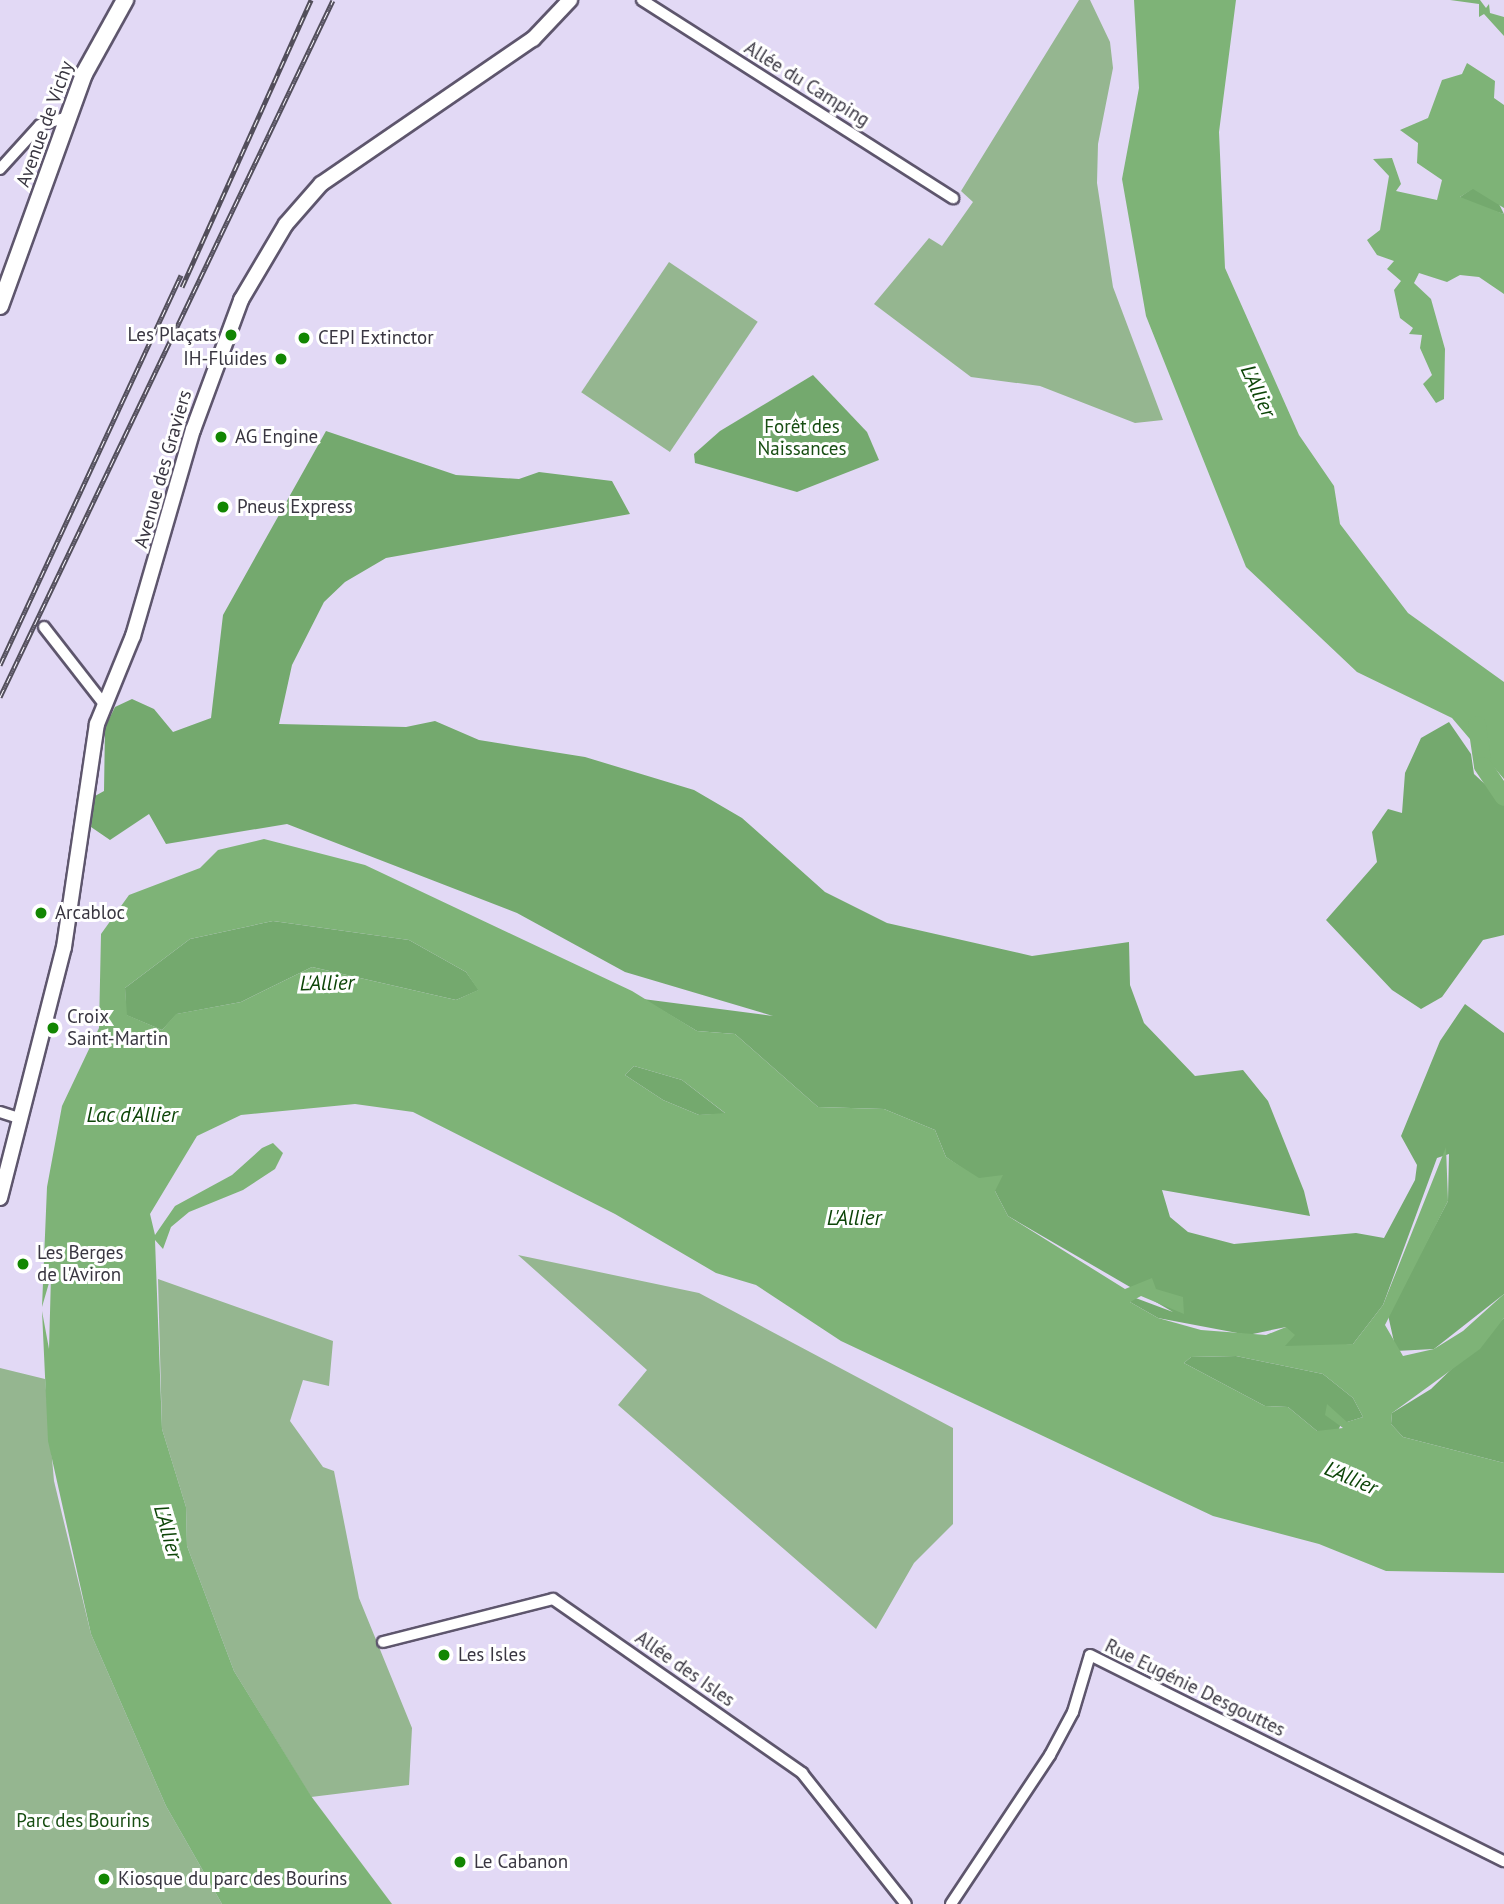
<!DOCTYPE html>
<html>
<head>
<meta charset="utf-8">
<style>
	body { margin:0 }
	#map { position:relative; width:1504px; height:1904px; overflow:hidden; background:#e2d9f5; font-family:"PT Sans",sans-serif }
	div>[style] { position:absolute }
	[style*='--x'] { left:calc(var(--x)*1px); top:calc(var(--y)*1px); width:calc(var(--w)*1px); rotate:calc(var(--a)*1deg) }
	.green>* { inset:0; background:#95b690; transform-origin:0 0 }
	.forest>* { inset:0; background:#74a96e }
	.water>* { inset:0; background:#7eb377 }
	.river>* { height:18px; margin:-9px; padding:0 9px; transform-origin:9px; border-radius:9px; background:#7eb377 }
	.roads { filter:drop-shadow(2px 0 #5e566d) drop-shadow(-2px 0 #5e566d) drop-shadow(0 2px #5e566d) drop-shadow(0 -2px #5e566d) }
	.street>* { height:10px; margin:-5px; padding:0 5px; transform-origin:5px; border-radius:5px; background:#fff }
	.secondary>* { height:14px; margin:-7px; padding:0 7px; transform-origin:7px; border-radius:7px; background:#fff }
	.primary>* { height:16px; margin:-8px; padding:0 8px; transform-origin:8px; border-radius:8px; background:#fff }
	.rail>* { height:5px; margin-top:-2.5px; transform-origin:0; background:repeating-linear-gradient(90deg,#fff 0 8px,#524e5b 0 16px); box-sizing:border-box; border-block:2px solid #524e5b }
	.dots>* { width:19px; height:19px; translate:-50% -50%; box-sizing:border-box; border:4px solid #fff; border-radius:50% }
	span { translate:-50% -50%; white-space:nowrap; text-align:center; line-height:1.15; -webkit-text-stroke:6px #fff; paint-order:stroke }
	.street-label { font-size:19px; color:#393641 }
	.poi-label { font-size:19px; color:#393641 }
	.right { translate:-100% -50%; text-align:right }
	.left { translate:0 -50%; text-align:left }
	.park-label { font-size:19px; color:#184e13 }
	.water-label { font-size:21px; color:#0d4508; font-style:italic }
</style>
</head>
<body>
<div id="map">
	<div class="green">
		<i style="clip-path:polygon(1079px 0,1090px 0,1110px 42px,1113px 68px,1098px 144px,1097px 183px,1113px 287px,1163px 420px,1135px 423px,1040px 386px,971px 377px,874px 304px,929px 238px,942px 246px,973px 202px,961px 191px)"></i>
		<i style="left:669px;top:262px;width:107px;height:157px;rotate:34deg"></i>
		<i style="clip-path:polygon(518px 1255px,699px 1293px,953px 1428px,953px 1524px,914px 1563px,876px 1629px,618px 1405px,647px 1370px)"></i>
		<i style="clip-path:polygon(158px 1279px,333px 1341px,329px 1386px,303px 1380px,290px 1421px,323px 1467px,334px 1471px,359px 1598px,412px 1728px,409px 1785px,311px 1797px,234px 1671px,187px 1546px,186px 1507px,162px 1429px)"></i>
		<i style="clip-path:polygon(0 1368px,45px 1379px,54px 1481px,91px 1634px,166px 1806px,222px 1904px,0 1904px)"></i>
	</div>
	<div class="forest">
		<i style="clip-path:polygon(1473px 188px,1497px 200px,1504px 214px,1463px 202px,1460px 197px)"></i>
		<i style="clip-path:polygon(813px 375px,867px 432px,879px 460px,797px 492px,695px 463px,694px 454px,720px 431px)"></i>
		<i style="clip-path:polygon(326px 431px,456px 475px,519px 479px,539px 472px,612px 481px,630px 514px,386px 558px,345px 582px,324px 602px,292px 665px,279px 724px,406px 727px,435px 721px,479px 740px,585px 757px,694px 790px,742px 818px,825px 892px,887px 923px,1032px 956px,1129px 942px,1130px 985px,1144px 1023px,1195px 1076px,1243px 1070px,1268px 1101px,1304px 1191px,1310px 1216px,1162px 1190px,1170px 1217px,1188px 1232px,1234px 1244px,1356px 1233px,1384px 1238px,1415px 1180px,1417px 1165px,1401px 1136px,1440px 1041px,1465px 1004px,1504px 1033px,1504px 1294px,1434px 1349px,1396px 1351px,1388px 1315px,1448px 1201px,1449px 1154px,1437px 1158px,1383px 1305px,1353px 1344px,1312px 1350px,1285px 1346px,1286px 1327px,1248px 1335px,1158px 1318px,1130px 1302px,1133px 1297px,1173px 1312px,1008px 1216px,995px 1191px,946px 1157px,935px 1130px,884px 1109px,818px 1107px,735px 1034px,697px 1031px,643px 999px,773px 1016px,625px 972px,517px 913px,287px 824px,166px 844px,149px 814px,110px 840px,91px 827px,95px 796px,104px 791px,105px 727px,115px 707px,132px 699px,154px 709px,173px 732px,211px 718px,223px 615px)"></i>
		<i style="clip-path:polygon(1449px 722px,1471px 754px,1474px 774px,1504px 802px,1504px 947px,1504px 935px,1483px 940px,1442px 997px,1421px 1009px,1392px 990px,1326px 920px,1377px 862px,1372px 832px,1388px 809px,1402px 813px,1405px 773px,1421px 738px)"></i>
		<i style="clip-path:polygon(273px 921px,409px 940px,466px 972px,479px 990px,456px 1000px,312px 967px,241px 1002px,177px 1014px,162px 1030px,126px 1015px,125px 988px,190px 939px)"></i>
		<i style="clip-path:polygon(634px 1066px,682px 1080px,726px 1114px,699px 1115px,663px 1100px,625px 1075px)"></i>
		<i style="clip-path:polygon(1504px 1318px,1504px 1463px,1403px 1437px,1391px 1424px,1392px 1413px,1431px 1389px)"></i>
		<i style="clip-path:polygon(1236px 1356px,1323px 1374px,1353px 1398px,1363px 1417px,1341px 1424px,1337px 1433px,1317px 1431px,1288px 1407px,1265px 1406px,1184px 1363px,1191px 1357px)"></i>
	</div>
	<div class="water">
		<i style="clip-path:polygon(1134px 0,1236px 0,1219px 132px,1225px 268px,1299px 435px,1334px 486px,1340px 524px,1408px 613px,1504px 682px,1504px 779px,1452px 718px,1357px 672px,1246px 567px,1146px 316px,1122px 179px,1139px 88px)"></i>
		<i style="clip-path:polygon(1450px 0,1480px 0,1486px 8px,1489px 4px,1490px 13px,1504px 17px,1504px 36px,1484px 14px,1479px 17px,1479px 4px)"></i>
		<i style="clip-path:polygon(1467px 63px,1495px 81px,1494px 98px,1504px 105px,1504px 208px,1473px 189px,1460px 197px,1504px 214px,1504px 294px,1479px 277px,1460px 275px,1447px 282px,1419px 273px,1414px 283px,1431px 299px,1445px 349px,1444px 399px,1436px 403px,1423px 384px,1432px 375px,1420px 348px,1422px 335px,1409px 334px,1413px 328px,1400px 318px,1394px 290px,1401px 281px,1387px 269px,1394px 261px,1377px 255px,1367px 240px,1380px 230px,1389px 176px,1373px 159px,1392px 158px,1401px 184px,1396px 191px,1437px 200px,1442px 180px,1417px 163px,1418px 143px,1400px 130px,1428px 118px,1442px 80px,1462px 74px)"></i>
		<i style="clip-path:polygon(evenodd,264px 839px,365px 865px,632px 991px,697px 1031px,735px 1034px,818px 1107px,884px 1109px,935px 1130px,946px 1157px,979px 1178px,1003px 1175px,995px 1191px,1008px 1216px,1125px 1289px,1152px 1278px,1156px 1289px,1183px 1297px,1184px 1314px,1141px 1296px,1130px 1302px,1158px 1318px,1201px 1330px,1266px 1335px,1286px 1327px,1295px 1335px,1285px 1346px,1353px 1344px,1383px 1305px,1446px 1147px,1448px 1201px,1385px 1325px,1403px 1356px,1434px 1349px,1463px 1331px,1504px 1294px,1504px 1318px,1480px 1349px,1392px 1413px,1391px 1424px,1403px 1437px,1504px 1463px,1504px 1573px,1386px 1571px,1319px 1544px,1213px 1516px,841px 1341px,756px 1285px,716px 1273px,615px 1214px,413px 1112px,355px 1104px,241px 1115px,197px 1136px,150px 1214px,155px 1235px,175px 1206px,232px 1175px,262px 1148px,273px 1143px,283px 1153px,275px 1169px,243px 1190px,189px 1212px,171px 1227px,163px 1249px,155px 1240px,162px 1429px,186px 1507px,187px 1546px,234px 1671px,311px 1796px,392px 1904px,222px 1904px,166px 1806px,91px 1634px,48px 1441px,42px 1311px,49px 1349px,51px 1276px,42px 1307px,47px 1187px,62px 1106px,99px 1028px,101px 934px,129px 895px,200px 868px,218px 850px,264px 839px,273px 921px,409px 940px,466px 972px,478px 990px,456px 1000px,312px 967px,241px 1002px,176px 1014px,162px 1030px,127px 1015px,125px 988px,190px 939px,273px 921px,264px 839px,634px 1066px,682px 1080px,725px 1113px,699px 1115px,663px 1100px,625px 1075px,634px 1066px,264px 839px,1236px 1356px,1323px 1374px,1353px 1398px,1363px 1417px,1347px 1422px,1327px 1404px,1325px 1415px,1343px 1428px,1317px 1431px,1288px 1407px,1265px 1406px,1184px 1363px,1191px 1357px,1236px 1356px)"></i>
	</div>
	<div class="river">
		<i style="--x:1477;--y:725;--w:41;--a:81.7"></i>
		<i style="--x:1483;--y:766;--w:37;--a:56"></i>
	</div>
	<div class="roads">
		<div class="street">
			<i style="--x:642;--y:0;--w:369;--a:32.5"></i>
			<i style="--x:0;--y:169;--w:59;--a:-47.7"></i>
			<i style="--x:40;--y:125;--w:29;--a:-16"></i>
			<i style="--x:44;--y:627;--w:98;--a:52.1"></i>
			<i style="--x:0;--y:1112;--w:22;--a:18"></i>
			<i style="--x:383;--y:1642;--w:175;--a:-14.2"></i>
			<i style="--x:553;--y:1599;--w:304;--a:34.9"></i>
			<i style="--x:802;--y:1773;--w:167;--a:51.6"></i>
			<i style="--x:951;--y:1904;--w:179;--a:-56.4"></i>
			<i style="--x:1050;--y:1755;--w:49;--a:-61.9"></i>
			<i style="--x:1073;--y:1712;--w:59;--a:-73.4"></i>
			<i style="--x:1090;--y:1655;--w:462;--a:26.5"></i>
		</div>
		<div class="secondary">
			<i style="--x:0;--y:1198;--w:259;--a:-75.7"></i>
			<i style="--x:64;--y:947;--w:225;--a:-81.6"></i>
			<i style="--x:97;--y:724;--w:95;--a:-67.8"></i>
			<i style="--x:133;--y:636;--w:215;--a:-73.8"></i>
			<i style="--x:193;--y:430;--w:139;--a:-69.7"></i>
			<i style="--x:241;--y:300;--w:88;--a:-59.4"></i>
			<i style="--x:286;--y:224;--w:53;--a:-48.8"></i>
			<i style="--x:321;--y:184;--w:257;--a:-34.4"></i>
			<i style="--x:533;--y:39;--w:54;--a:-46.5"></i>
		</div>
		<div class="primary">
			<i style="--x:0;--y:306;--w:247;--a:-70.1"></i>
			<i style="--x:84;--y:74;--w:85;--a:-61"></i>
		</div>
	</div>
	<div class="rail">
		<i style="--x:182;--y:287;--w:315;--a:-65.8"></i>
		<i style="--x:0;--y:665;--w:430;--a:-65.1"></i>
		<i style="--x:0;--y:697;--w:772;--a:-64.46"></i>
	</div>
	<div class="dots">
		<i style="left:231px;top:335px;background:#128602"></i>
		<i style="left:304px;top:338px;background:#128602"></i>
		<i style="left:281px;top:359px;background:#128602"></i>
		<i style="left:221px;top:437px;background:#128602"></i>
		<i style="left:223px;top:507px;background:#128602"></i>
		<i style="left:41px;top:913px;background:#128602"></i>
		<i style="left:53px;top:1028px;background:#128602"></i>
		<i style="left:23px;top:1264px;background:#128602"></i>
		<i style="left:444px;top:1655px;background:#128602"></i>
		<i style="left:460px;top:1862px;background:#128602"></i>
		<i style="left:104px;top:1879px;background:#128602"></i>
	</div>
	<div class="street-label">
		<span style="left:807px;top:84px;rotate:32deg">Allée du Camping</span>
		<span style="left:45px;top:124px;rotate:-70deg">Avenue de Vichy</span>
		<span style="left:163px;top:469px;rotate:-74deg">Avenue des Graviers</span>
		<span style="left:685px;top:1669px;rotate:35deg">Allée des Isles</span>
		<span style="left:1195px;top:1688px;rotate:26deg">Rue Eugénie Desgouttes</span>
	</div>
	<div class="poi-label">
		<span class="right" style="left:217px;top:335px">Les Plaçats</span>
		<span class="left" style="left:318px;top:338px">CEPI Extinctor</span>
		<span class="right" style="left:267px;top:359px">IH-Fluides</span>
		<span class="left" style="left:235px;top:437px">AG Engine</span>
		<span class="left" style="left:237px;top:507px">Pneus Express</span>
		<span class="left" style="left:55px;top:913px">Arcabloc</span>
		<span class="left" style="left:67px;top:1028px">Croix<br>Saint-Martin</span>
		<span class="left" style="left:37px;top:1264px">Les Berges<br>de l'Aviron</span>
		<span class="left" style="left:458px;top:1655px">Les Isles</span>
		<span class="left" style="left:474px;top:1862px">Le Cabanon</span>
		<span class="left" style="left:118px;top:1879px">Kiosque du parc des Bourins</span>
	</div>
	<div class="park-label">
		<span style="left:802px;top:438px">Forêt des<br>Naissances</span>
		<span style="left:83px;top:1821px">Parc des Bourins</span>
	</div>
	<div class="water-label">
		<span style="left:1258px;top:391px;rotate:65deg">L'Allier</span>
		<span style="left:327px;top:983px;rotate:-1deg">L'Allier</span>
		<span style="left:132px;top:1115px">Lac d'Allier</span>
		<span style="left:854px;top:1218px">L'Allier</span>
		<span style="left:1351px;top:1478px;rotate:23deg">L'Allier</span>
		<span style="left:168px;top:1532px;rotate:74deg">L'Allier</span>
	</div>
</div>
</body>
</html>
